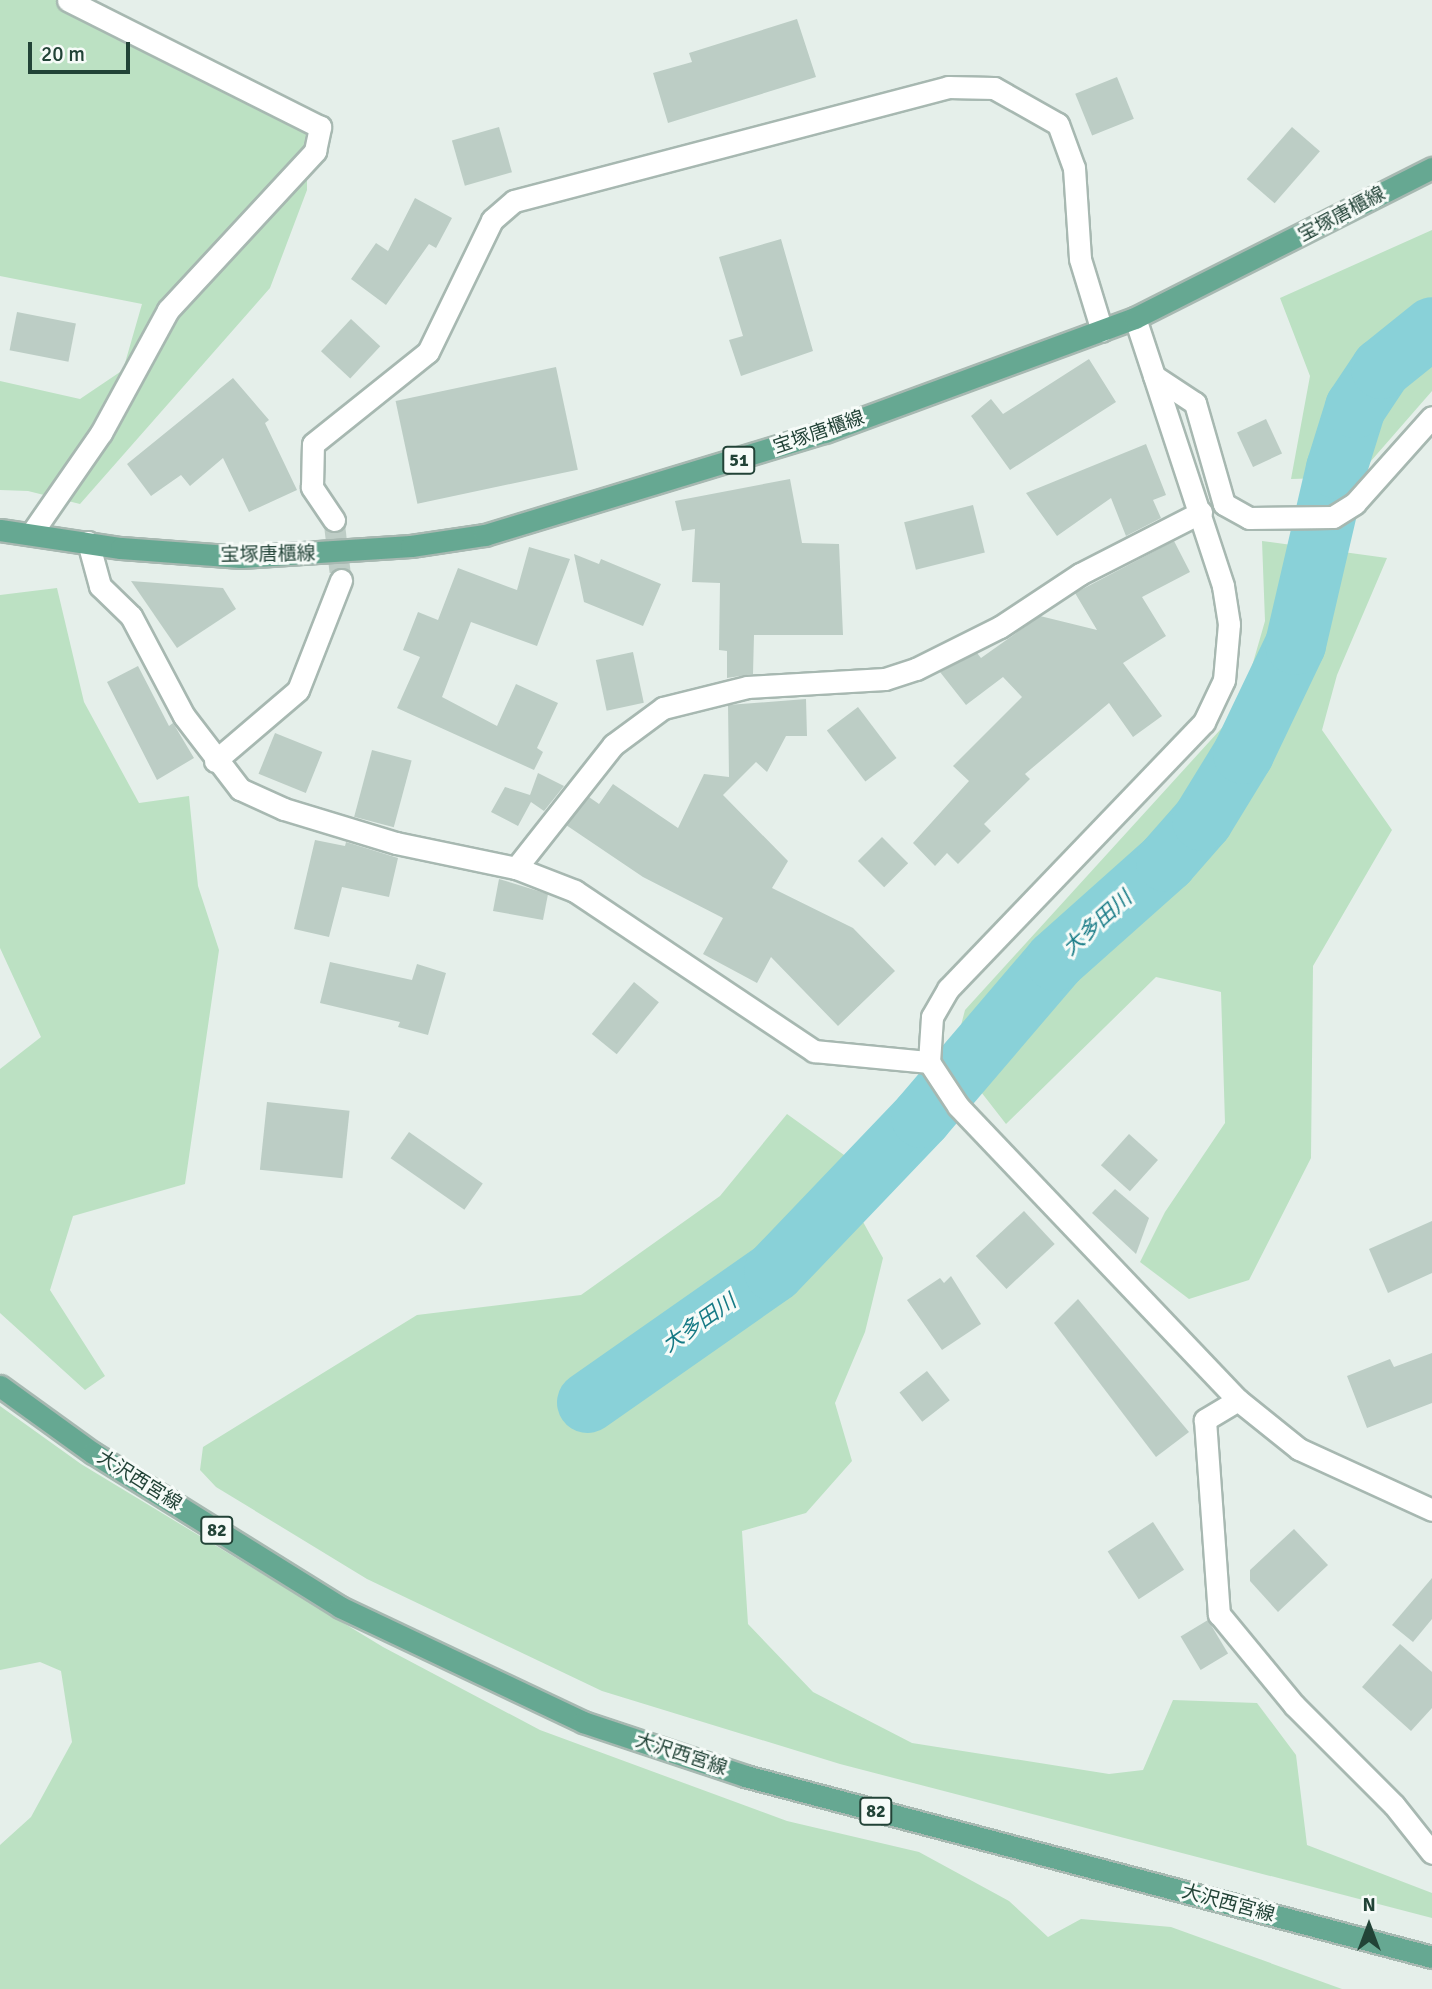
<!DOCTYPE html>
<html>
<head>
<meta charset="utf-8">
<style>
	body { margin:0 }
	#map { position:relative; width:1432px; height:1989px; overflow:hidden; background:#e5efea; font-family:Signika,"Noto Sans JP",sans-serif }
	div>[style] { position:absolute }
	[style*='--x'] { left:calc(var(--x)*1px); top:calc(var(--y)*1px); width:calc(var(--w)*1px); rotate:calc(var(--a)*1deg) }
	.green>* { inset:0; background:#bce1c3 }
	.river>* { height:61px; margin:-30.5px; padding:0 30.5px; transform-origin:30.5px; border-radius:30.5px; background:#89d1d8 }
	.building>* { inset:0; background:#bccdc5; transform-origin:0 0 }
	.street-tunnel>* { height:21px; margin-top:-10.5px; transform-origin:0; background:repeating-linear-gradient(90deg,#becdc6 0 21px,transparent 0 31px) }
	.roads { filter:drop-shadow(2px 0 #a7b8b1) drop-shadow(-2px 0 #a7b8b1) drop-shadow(0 2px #a7b8b1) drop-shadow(0 -2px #a7b8b1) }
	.street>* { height:21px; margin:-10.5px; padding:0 10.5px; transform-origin:10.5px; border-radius:10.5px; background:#fff }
	.secondary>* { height:21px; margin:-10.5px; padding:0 10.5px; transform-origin:10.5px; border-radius:10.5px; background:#fff }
	.primary>* { height:21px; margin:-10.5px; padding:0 10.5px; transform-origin:10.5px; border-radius:10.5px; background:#66a892 }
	span { translate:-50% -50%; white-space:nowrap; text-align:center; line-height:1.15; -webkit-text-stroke:6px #f6fbf8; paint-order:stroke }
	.shield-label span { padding:2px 5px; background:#f6fbf8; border:2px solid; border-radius:5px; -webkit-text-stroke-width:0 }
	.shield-label { font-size:18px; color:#224337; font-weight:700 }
	.street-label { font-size:19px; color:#224337 }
	.water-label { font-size:21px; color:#167a85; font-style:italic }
	.north { position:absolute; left:1334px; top:1891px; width:70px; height:70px; -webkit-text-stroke:5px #f6fbf8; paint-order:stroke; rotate:0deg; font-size:19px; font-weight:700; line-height:28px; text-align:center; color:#224337 }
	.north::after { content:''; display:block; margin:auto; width:24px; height:32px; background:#224337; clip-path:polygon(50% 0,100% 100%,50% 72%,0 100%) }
	.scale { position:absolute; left:28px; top:42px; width:102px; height:32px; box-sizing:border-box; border:4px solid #224337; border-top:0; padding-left:9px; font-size:21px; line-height:24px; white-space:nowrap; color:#224337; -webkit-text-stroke:5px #f6fbf8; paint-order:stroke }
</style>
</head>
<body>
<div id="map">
	<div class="green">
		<i style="clip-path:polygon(0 0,74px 0,307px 115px,307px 190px,270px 288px,80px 504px,28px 491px,0 490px,0 381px,80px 399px,123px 370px,142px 304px,0 276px)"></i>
		<i style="clip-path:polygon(1432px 230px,1432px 391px,1357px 477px,1291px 479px,1310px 376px,1280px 298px)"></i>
		<i style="clip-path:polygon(1262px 541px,1387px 558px,1337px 675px,1322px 730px,1392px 830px,1313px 966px,1311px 1158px,1249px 1280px,1189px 1299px,1140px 1262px,1165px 1212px,1225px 1123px,1221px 992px,1156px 977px,1006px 1124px,953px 1056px,965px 1010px,1240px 708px,1265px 621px)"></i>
		<i style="clip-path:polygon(57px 588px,84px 702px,139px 803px,189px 796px,198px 886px,219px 950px,185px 1184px,73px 1216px,50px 1290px,105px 1376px,85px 1390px,0 1313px,0 1069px,41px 1037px,0 948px,0 595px)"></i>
		<i style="clip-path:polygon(787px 1114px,851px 1160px,862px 1220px,883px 1258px,865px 1332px,835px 1403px,852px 1461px,806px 1513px,742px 1531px,748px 1624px,813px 1692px,912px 1743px,1109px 1774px,1143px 1770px,1173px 1700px,1257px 1703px,1296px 1755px,1307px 1845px,1432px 1893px,1432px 1918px,840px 1764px,602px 1691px,367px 1579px,216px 1487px,200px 1470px,203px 1447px,417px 1315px,581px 1295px,720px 1196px)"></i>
		<i style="clip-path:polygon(0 1406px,81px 1464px,383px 1647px,540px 1730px,787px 1821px,919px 1852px,1009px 1901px,1048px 1937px,1081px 1919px,1171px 1927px,1342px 1989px,0 1989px,0 1845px,31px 1817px,72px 1742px,61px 1671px,40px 1662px,0 1670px)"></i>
	</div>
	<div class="river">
		<i style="--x:587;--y:1402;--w:228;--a:-35"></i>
		<i style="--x:774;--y:1271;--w:213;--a:-46.3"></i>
		<i style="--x:921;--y:1117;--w:206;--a:-49.5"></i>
		<i style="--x:1055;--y:960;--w:149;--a:-41.7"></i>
		<i style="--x:1166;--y:861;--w:55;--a:-48.7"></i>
		<i style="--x:1202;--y:820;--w:79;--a:-58.5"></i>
		<i style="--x:1243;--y:753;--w:121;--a:-64.5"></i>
		<i style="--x:1295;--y:644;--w:181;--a:-76.9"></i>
		<i style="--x:1336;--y:468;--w:64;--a:-72.7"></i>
		<i style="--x:1355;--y:407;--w:47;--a:-56.3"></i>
		<i style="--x:1381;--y:368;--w:65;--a:-38.8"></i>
	</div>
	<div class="building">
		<i style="clip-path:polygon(797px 19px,816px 77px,668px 123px,653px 73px,692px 62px,689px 53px)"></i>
		<i style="left:1117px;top:77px;width:45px;height:45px;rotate:68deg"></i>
		<i style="left:499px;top:127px;width:47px;height:49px;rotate:74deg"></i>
		<i style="left:1292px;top:127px;width:37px;height:69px;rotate:41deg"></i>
		<i style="clip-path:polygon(415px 198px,452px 218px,436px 248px,429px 244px,386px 305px,351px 279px,376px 243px,388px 251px)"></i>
		<i style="clip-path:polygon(781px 239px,813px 351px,741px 376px,729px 340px,743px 336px,719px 257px)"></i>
		<i style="left:17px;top:312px;width:60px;height:39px;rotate:11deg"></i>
		<i style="left:351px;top:319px;width:40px;height:44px;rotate:43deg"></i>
		<i style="clip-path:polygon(1089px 359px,1116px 402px,1010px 470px,971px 416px,991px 399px,1003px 414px)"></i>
		<i style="left:556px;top:367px;width:105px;height:164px;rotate:78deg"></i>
		<i style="clip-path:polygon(233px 378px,269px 420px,265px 423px,297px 490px,249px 512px,223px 458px,190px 486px,181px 475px,151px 496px,127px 464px)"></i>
		<i style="left:1266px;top:419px;width:38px;height:32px;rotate:65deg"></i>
		<i style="clip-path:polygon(1146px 444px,1166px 495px,1153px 500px,1161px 518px,1126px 536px,1111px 498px,1057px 536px,1026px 493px)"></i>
		<i style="clip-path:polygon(790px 479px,802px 543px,839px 544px,843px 635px,754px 635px,753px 674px,727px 678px,727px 651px,719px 650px,720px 583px,692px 582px,695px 529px,682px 531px,675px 501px)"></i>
		<i style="left:973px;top:505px;width:49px;height:71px;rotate:76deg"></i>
		<i style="clip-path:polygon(1174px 541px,1190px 572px,1142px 597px,1166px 636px,1123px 663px,1162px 716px,1133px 737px,1109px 703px,1025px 774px,1030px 779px,984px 824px,991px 831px,958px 864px,947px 853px,935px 866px,913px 843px,969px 781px,953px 766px,1022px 697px,1003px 677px,966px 705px,940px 672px,977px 653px,981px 658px,1040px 616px,1097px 630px,1075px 593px)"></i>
		<i style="clip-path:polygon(529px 547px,570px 559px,537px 646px,471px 622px,442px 697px,497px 726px,516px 684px,558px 703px,537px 748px,543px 752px,534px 770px,397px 708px,420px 657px,403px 650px,418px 612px,438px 620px,458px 568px,517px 590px)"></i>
		<i style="clip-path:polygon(574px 554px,599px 564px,601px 559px,661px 584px,643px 626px,584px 602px)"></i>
		<i style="clip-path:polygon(131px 581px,223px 588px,236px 609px,177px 648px)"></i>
		<i style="left:633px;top:652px;width:52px;height:38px;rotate:78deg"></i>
		<i style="clip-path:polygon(138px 666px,169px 726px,173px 723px,194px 758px,157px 780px,107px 682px)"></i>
		<i style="clip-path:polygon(806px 699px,807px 736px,786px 736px,767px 772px,756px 762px,723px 795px,788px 861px,772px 888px,853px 928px,895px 971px,838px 1026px,771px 957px,757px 983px,703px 954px,723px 918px,643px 877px,566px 825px,589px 797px,599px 804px,613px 784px,678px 828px,704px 774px,729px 777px,728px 705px)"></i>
		<i style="left:858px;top:707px;width:64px;height:39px;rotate:53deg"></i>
		<i style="left:275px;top:733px;width:51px;height:44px;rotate:22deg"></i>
		<i style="left:372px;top:750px;width:41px;height:69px;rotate:15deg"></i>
		<i style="clip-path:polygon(538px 773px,564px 786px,544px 811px,531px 802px,518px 826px,491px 812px,505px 787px,530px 795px)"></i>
		<i style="left:882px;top:837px;width:37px;height:34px;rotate:45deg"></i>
		<i style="clip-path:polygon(315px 840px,345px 846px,346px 842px,398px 858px,389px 897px,342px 887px,329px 937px,294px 929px)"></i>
		<i style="clip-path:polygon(499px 879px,548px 894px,543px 920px,493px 911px)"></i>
		<i style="clip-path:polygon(330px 962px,412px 980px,417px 964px,446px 973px,428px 1035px,398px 1027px,400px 1022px,320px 1003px)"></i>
		<i style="left:634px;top:982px;width:32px;height:67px;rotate:39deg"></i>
		<i style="left:267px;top:1102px;width:83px;height:68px;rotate:6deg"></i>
		<i style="left:409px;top:1132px;width:90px;height:32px;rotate:35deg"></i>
		<i style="left:1129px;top:1134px;width:39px;height:42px;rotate:42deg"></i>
		<i style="clip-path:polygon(1115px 1189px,1149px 1218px,1136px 1254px,1092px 1213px)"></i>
		<i style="left:1024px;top:1211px;width:45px;height:66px;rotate:47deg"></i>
		<i style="clip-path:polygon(1432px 1221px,1432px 1273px,1388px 1293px,1369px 1249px)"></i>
		<i style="clip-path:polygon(951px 1276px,981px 1324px,942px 1350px,907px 1300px,940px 1278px,944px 1283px)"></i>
		<i style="clip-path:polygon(1078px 1299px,1189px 1432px,1156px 1457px,1054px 1323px)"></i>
		<i style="clip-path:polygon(1432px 1353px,1432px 1403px,1367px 1428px,1347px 1376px,1390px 1359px,1394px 1367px)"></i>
		<i style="left:927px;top:1371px;width:37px;height:35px;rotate:52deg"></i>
		<i style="left:1153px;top:1522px;width:57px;height:54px;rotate:57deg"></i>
		<i style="clip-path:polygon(1294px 1529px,1328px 1565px,1278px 1612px,1250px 1581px,1250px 1570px)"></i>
		<i style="clip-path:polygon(1432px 1578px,1432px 1619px,1413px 1642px,1392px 1625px)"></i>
		<i style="left:1208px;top:1620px;width:39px;height:32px;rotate:59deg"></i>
		<i style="clip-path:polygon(1400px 1644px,1432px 1672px,1432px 1708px,1411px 1731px,1362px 1687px)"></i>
	</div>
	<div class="street-tunnel">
		<i style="--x:334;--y:520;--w:60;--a:83.3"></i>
	</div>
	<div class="roads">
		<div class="street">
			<i style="--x:1154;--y:376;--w:49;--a:33.4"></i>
			<i style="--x:1195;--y:403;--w:105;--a:74"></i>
			<i style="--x:1224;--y:504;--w:29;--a:29"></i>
			<i style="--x:1249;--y:518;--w:84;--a:-0.7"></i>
			<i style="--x:1333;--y:517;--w:26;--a:-32"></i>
			<i style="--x:1355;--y:503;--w:115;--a:-48.2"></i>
			<i style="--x:334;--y:520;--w:40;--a:-124"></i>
			<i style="--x:312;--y:487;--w:43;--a:-88.7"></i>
			<i style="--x:313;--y:444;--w:147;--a:-38.7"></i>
			<i style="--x:428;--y:352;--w:147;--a:-64.1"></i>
			<i style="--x:492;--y:220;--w:29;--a:-41"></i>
			<i style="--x:514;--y:201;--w:449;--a:-14.7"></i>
			<i style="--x:948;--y:87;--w:46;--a:1.2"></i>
			<i style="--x:994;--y:88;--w:73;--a:29.4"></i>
			<i style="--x:1058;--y:124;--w:47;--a:70"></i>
			<i style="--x:1074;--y:168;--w:91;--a:86.2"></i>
			<i style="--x:1080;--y:259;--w:75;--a:73"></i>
			<i style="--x:31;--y:534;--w:123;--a:-55.3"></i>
			<i style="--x:101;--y:433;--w:140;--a:-61.4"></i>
			<i style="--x:168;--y:310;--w:217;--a:-47.2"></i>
			<i style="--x:315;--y:151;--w:25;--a:-78"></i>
			<i style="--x:320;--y:127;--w:282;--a:-153.3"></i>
			<i style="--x:88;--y:542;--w:46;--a:74.7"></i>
			<i style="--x:100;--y:586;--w:43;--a:44.1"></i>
			<i style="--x:131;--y:616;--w:113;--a:62.1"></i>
			<i style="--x:184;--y:716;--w:92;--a:52.5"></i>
			<i style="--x:240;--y:789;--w:48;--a:24.4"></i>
			<i style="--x:284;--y:809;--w:117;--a:16.9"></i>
			<i style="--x:396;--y:843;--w:123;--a:11.8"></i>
			<i style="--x:516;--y:868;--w:63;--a:21.3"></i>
			<i style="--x:575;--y:891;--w:288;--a:33.8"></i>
			<i style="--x:814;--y:1051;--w:116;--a:5.5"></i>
			<i style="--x:215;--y:761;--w:109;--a:-40.5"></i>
			<i style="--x:298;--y:690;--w:118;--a:-68.6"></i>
			<i style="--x:516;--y:868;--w:157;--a:-51.7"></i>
			<i style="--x:613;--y:745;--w:62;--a:-36.5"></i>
			<i style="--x:663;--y:708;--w:87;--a:-14"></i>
			<i style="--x:747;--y:687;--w:138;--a:-3.3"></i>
			<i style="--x:885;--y:679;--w:33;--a:-18"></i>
			<i style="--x:916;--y:669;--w:94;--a:-26.6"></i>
			<i style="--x:1000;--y:627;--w:96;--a:-33.5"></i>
			<i style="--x:1080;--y:574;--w:136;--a:-27.1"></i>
			<i style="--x:1238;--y:1400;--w:39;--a:149"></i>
			<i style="--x:1205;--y:1420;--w:195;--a:85.9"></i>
			<i style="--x:1219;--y:1614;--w:118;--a:50.5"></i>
			<i style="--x:1294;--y:1705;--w:141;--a:45"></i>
			<i style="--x:1394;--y:1805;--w:61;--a:51.6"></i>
		</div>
		<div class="secondary">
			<i style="--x:1135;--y:318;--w:282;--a:71.8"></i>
			<i style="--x:1223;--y:586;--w:38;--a:81"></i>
			<i style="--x:1229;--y:624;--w:56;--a:95.1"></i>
			<i style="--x:1224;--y:680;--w:47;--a:115.5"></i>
			<i style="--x:1204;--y:722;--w:370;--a:133.8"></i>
			<i style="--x:948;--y:989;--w:32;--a:120"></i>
			<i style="--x:932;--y:1017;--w:45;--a:93.8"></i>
			<i style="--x:929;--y:1062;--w:53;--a:56.6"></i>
			<i style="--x:958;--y:1106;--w:406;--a:46.4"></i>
			<i style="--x:1238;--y:1400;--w:78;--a:38.8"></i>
			<i style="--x:1299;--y:1449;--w:146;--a:24.6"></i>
		</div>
		<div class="primary">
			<i style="--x:0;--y:530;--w:122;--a:8.5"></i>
			<i style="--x:121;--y:548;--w:120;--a:4.3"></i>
			<i style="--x:241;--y:557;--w:170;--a:-3.7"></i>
			<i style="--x:411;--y:546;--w:75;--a:-8.5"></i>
			<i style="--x:485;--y:535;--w:355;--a:-16.9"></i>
			<i style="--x:825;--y:432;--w:330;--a:-20.2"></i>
			<i style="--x:1135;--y:318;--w:333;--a:-26.8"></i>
			<i style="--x:0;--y:1386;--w:115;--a:35.8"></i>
			<i style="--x:93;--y:1453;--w:291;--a:31.9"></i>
			<i style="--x:340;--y:1607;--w:269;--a:25.3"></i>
			<i style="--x:583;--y:1722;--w:171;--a:18.4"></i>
			<i style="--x:745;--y:1776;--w:710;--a:14.76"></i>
		</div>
	</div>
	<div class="shield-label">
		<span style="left:739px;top:460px">51</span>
		<span style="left:217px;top:1530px">82</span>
		<span style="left:876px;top:1811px">82</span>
	</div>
	<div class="street-label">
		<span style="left:1342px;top:215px;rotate:-28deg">宝塚唐櫃線</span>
		<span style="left:819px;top:433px;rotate:-19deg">宝塚唐櫃線</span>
		<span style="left:268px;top:555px;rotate:-1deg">宝塚唐櫃線</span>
		<span style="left:139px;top:1481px;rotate:32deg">大沢西宮線</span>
		<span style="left:681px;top:1755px;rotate:18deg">大沢西宮線</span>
		<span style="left:1228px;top:1904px;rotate:15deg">大沢西宮線</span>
	</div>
	<div class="water-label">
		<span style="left:1097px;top:923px;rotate:-42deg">大多田川</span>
		<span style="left:699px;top:1323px;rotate:-35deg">大多田川</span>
	</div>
	<div class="north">N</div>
	<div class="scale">20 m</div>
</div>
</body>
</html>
